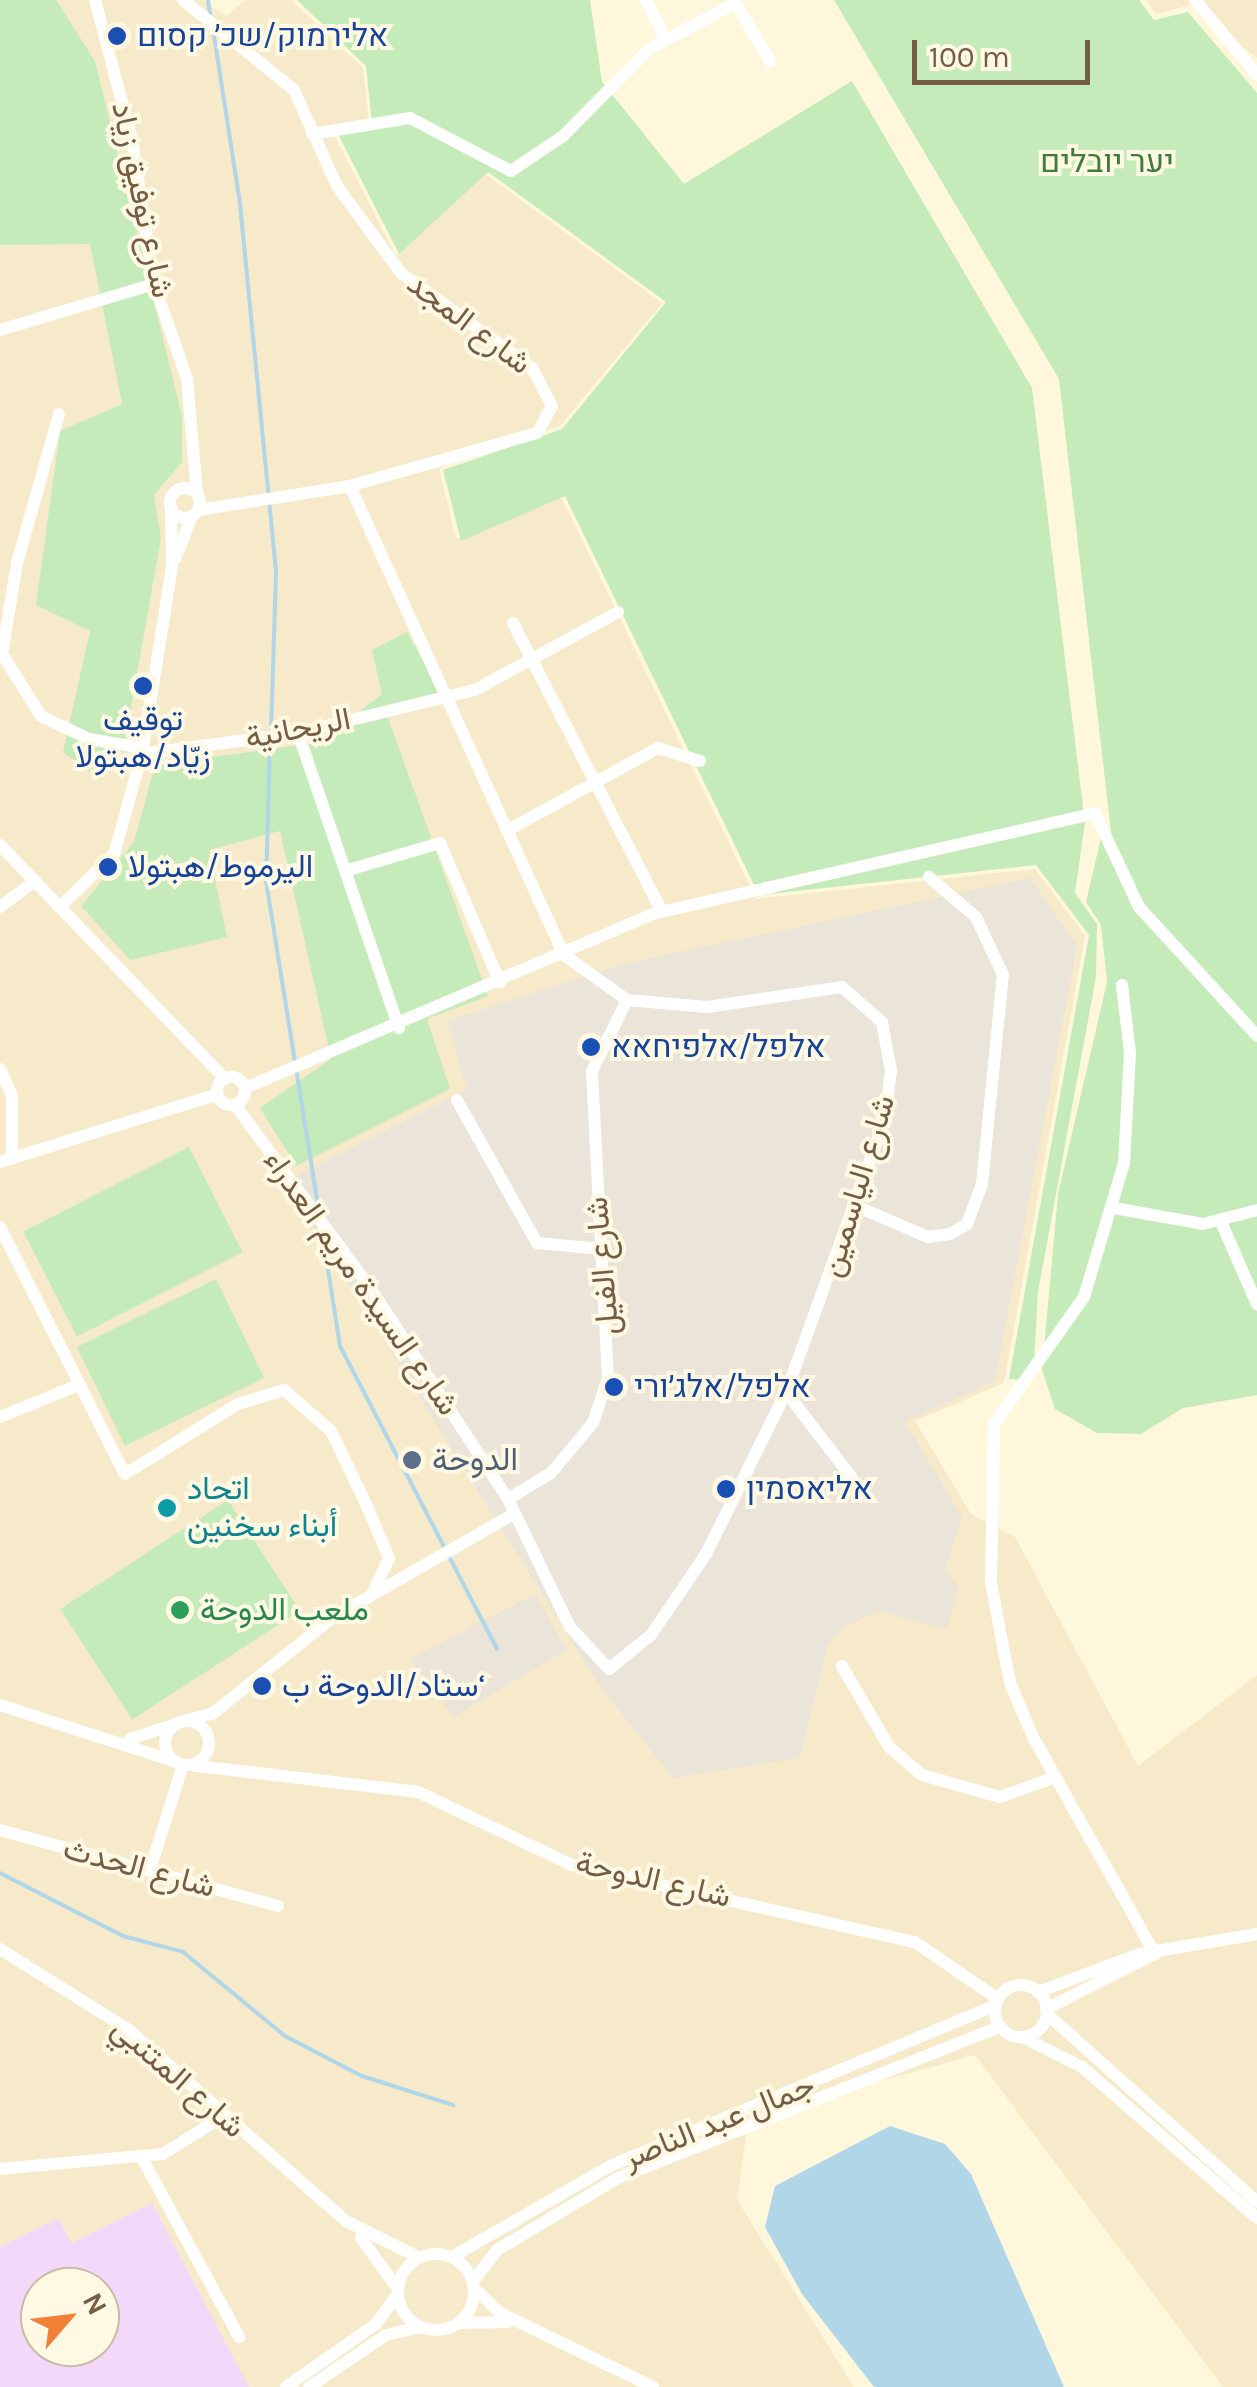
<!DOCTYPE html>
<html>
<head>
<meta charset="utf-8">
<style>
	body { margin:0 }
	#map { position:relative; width:1257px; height:2387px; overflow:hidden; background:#fef7dc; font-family:Karla,Vazirmatn,Heebo,sans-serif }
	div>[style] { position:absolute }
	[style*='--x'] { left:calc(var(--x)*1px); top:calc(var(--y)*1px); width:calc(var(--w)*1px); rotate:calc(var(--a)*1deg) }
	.residential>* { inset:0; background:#f6eaca }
	.industrial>* { inset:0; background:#eae4d9 }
	.education>* { inset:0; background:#f3d9f9 }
	.green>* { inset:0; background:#c6ebba; transform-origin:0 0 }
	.water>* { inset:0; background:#b0d6e8 }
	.stream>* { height:4px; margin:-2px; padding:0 2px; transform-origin:2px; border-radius:2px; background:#b0d6e8 }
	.minor>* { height:12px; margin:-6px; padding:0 6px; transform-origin:6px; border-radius:6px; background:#fff }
	.minor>.ring { margin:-6px; padding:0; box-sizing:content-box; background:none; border:12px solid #fff; border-radius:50% }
	.dots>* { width:28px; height:28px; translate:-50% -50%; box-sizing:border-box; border:5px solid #fff9e4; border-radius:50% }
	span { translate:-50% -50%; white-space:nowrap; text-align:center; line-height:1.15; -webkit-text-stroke:8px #fff9e4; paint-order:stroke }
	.transit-label { font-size:32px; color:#164399 }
	.left { translate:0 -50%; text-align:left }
	.park-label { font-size:32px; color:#427b3b }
	.street-label { font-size:32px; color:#745d44 }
	.service-label { font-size:32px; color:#4e5e75 }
	.culture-label { font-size:32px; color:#0d838f }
	.leisure-label { font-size:32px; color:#27864d }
	.north { position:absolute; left:20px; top:2267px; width:100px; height:100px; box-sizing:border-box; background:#fff9e4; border:2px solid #c7bba4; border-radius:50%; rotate:62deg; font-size:28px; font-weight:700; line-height:40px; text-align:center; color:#745d44 }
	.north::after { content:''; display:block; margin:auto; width:35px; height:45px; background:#f28137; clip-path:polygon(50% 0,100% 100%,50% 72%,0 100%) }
	.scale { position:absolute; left:912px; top:40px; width:178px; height:45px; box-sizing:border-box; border:5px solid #745d44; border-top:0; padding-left:12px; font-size:30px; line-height:35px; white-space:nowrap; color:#745d44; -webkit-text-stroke:8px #fff9e4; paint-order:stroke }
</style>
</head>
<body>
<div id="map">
	<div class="residential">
		<i style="clip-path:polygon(evenodd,0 0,202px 0,226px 16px,245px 0,291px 0,363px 68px,369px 121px,333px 133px,396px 256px,485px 174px,662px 303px,560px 426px,439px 468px,456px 539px,561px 497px,756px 899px,1035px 869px,1085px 936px,1004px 1383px,915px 1421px,971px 1514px,1015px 1537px,1138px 1766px,1257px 1675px,1257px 2387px,1223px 2387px,975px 2055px,749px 2117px,737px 2200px,854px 2387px,0 2387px,0 0,40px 2287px,100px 2287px,100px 2347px,40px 2347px,40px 2287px)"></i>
		<i style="clip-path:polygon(1146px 0,1257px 0,1257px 58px,1190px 5px,1156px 14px)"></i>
	</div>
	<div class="industrial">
		<i style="clip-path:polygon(1030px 878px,1077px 946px,995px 1381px,905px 1422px,962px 1518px,945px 1570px,959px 1588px,946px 1629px,878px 1611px,845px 1627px,828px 1645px,800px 1758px,673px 1778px,599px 1685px,285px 1182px,467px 1089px,447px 1021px,623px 964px)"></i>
		<i style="clip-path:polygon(535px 1594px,567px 1650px,453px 1717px,410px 1659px)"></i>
	</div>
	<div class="education">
		<i style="clip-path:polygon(evenodd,152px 2203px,249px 2387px,0 2387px,0 2247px,58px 2218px,72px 2243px,152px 2203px,40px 2287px,100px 2287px,100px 2347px,40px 2347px,40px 2287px)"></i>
	</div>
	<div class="green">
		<i style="clip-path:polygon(0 0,56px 0,95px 61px,182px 416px,182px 462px,154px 495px,161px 538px,123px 753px,100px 780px,63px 752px,90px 631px,36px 605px,60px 431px,122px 404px,90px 244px,0 245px)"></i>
		<i style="clip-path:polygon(297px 0,590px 0,602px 82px,684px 184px,852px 81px,1032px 388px,1085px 823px,1075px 893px,1097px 924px,1096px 977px,1038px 1292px,1033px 1380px,1009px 1379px,1089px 935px,1036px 865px,759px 895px,565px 496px,461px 541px,443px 470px,562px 429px,666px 302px,488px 172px,399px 254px,338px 134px,372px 123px,366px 66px)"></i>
		<i style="clip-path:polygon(834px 0,1139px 0,1154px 20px,1188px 12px,1257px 93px,1257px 1395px,1183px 1408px,1141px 1434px,1097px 1433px,1055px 1409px,1042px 1370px,1058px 1194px,1107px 982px,1101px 925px,1086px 902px,1101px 838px,1111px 832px,1059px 379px)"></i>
		<i style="clip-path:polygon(407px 632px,442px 695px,387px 715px,488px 996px,427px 1019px,450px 1089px,296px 1166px,260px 1108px,331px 1059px,280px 831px,209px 850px,227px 937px,130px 960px,81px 906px,134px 842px,155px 765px,320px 742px,382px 694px,372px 650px)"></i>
		<i style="left:189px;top:1147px;width:118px;height:186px;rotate:63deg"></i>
		<i style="left:216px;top:1279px;width:110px;height:155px;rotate:64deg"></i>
		<i style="left:228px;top:1500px;width:132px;height:200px;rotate:57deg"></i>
	</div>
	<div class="water">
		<i style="clip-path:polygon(890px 2126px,945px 2144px,971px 2174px,1064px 2387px,874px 2387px,802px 2294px,765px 2227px,775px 2186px)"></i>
	</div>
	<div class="stream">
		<i style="--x:208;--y:0;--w:15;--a:82"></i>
		<i style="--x:213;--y:29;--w:177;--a:81.2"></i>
		<i style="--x:240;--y:204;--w:371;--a:84.4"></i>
		<i style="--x:276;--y:573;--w:158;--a:91.8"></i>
		<i style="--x:270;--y:740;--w:141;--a:91.6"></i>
		<i style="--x:266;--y:881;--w:330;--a:80.9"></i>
		<i style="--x:322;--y:1231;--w:116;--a:81.1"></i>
		<i style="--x:340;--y:1346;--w:341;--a:62.6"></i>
		<i style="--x:0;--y:1873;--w:138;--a:27.1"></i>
		<i style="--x:123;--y:1936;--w:62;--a:14.9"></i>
		<i style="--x:183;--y:1952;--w:132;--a:39.5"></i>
		<i style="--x:285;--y:2036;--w:87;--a:27.5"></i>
		<i style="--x:362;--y:2076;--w:96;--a:17.7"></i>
	</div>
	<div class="minor">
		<i style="--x:95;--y:0;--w:145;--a:75.2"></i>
		<i style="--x:132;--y:140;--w:146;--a:81.3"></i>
		<i style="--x:154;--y:284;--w:101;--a:70.8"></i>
		<i style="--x:187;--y:379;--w:115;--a:85"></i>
		<i style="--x:183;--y:0;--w:143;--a:39"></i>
		<i style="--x:294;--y:90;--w:105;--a:65.9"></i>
		<i style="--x:337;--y:186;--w:108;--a:53.7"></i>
		<i style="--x:401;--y:273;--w:162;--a:35.9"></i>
		<i style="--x:532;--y:368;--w:43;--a:62.2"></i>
		<i style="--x:552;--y:406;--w:31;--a:119"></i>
		<i style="--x:537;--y:433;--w:194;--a:164.2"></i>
		<i style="--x:350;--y:486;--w:154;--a:171"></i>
		<i style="--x:646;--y:0;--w:42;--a:63.4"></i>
		<i style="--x:734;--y:0;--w:71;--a:59.5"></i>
		<i style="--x:1195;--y:0;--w:97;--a:50.4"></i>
		<i style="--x:312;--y:134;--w:99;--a:-9.3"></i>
		<i style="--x:410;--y:118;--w:114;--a:27.7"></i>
		<i style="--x:511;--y:171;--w:63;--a:-33.9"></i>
		<i style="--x:563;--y:136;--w:122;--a:-45.3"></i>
		<i style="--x:649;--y:49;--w:98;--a:-27.9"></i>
		<i style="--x:0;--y:330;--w:161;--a:-16.6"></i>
		<i style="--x:59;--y:414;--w:155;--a:105.7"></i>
		<i style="--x:17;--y:563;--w:92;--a:99.4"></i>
		<i style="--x:2;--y:654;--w:73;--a:57.8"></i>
		<i style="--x:41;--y:716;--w:53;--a:25.6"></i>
		<i style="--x:89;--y:739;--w:56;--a:9.3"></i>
		<i style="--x:350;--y:486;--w:516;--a:65.47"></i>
		<i style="--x:564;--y:955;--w:77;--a:35.5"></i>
		<i style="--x:627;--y:1000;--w:80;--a:5"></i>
		<i style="--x:707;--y:1007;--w:136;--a:-8.4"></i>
		<i style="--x:842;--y:987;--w:53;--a:41.2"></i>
		<i style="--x:882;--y:1022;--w:50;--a:79.6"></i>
		<i style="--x:891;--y:1071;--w:48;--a:97.1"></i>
		<i style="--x:885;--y:1119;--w:290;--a:109.9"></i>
		<i class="ring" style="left:170px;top:488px;width:18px;height:18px"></i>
		<i style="--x:175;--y:559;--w:46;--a:-68.4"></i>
		<i style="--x:513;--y:623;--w:325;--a:62.7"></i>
		<i style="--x:298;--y:733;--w:312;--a:71.1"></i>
		<i style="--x:142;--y:754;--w:157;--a:-7.7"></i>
		<i style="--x:298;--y:733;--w:182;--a:-13.7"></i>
		<i style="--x:475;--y:690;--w:163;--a:-28.6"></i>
		<i style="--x:510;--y:829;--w:169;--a:-28.7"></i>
		<i style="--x:658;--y:748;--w:44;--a:17.2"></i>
		<i style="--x:0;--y:845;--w:325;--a:46.1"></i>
		<i style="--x:345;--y:871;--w:99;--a:-16.4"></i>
		<i style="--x:440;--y:843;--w:152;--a:66.8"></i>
		<i style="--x:62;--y:905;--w:73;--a:-44.4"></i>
		<i style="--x:114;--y:854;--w:104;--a:-74.4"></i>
		<i style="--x:142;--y:754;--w:190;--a:-80.9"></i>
		<i style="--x:172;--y:566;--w:57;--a:-91"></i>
		<i style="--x:0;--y:907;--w:44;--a:-36.6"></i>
		<i style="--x:1122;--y:985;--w:68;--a:83.3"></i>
		<i style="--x:1130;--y:1053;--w:110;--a:93.1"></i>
		<i style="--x:1124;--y:1163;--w:140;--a:106.6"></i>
		<i style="--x:1084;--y:1297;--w:156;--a:125.3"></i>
		<i style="--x:994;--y:1424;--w:159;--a:91.1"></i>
		<i style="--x:991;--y:1583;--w:102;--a:79.2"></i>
		<i style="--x:1010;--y:1683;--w:61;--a:66.8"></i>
		<i style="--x:1034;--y:1739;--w:247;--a:60.6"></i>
		<i style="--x:0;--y:1069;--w:30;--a:66"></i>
		<i style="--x:12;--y:1096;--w:63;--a:90"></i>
		<i class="ring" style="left:217px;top:1077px;width:16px;height:16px"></i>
		<i style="--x:245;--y:1088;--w:443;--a:-23.1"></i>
		<i style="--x:652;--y:914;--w:454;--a:-12.8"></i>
		<i style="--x:1095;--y:813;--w:104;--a:64.9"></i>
		<i style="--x:1139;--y:907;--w:175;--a:47.5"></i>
		<i style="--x:457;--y:1100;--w:164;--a:60.8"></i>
		<i style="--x:537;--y:1243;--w:64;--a:5.4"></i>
		<i style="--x:235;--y:1105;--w:229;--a:53.5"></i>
		<i style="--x:371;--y:1289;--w:251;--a:56.9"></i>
		<i style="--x:508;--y:1499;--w:142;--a:64.2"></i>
		<i style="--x:570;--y:1627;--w:57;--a:47.1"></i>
		<i style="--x:609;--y:1669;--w:54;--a:-39"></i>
		<i style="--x:651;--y:1635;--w:98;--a:-55.8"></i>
		<i style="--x:706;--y:1554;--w:181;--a:-63.7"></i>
		<i style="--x:786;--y:1392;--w:108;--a:52.5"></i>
		<i style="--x:0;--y:1162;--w:228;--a:-17.3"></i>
		<i style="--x:858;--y:1207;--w:76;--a:23.2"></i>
		<i style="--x:928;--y:1237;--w:22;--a:-8"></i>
		<i style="--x:950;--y:1234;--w:20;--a:-30"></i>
		<i style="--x:967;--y:1224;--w:43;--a:-69.4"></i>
		<i style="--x:982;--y:1184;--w:210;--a:-84.3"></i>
		<i style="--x:1003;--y:975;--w:64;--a:-115"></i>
		<i style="--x:976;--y:917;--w:62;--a:-139.6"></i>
		<i style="--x:1114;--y:1208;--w:90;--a:10.2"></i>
		<i style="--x:1203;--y:1224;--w:56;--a:-14.5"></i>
		<i style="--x:1221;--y:1222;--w:90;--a:66.3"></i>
		<i style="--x:0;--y:1227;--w:277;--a:63.2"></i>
		<i style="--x:125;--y:1474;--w:133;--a:-31.8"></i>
		<i style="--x:238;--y:1404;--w:48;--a:-16.9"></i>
		<i style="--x:284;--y:1390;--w:62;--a:41.1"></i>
		<i style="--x:331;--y:1431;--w:81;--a:64.4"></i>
		<i style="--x:366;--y:1504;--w:59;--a:66.9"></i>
		<i style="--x:389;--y:1558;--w:38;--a:115"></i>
		<i style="--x:0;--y:1417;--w:82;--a:-22.2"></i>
		<i style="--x:508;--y:1499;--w:50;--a:-31.2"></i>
		<i style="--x:551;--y:1473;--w:65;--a:-50"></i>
		<i style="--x:593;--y:1423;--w:47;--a:-71.6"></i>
		<i style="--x:608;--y:1378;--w:307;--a:-93"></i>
		<i style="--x:592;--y:1071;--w:79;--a:-63.8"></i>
		<i style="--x:842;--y:1666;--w:94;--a:59.9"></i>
		<i style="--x:889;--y:1747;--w:43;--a:40.3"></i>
		<i style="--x:922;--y:1775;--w:81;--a:15.8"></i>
		<i style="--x:1000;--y:1797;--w:59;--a:-19.7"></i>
		<i style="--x:0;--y:1705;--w:185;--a:17.9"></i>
		<i class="ring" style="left:165px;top:1721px;width:32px;height:32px"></i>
		<i style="--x:183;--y:1721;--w:30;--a:-14"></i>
		<i style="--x:212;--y:1714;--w:154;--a:-38.7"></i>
		<i style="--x:332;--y:1618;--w:207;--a:-29.8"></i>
		<i style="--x:130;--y:1739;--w:45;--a:-18"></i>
		<i style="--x:189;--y:1765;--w:231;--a:6.7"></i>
		<i style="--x:418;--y:1792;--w:170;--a:25.4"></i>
		<i style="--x:572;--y:1865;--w:352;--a:12.7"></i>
		<i style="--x:915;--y:1942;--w:101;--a:34.5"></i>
		<i style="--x:0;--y:1830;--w:288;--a:15.3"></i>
		<i style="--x:150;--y:1870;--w:110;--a:-72.6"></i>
		<i style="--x:0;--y:1949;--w:152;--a:32.1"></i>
		<i style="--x:129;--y:2030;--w:289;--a:41.4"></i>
		<i style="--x:346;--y:2221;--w:80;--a:26.6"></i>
		<i class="ring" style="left:995px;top:1985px;width:40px;height:40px"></i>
		<i style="--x:1038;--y:1992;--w:108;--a:-20.6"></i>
		<i style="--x:1139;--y:1954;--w:120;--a:-9.6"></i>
		<i style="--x:1046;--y:2009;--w:122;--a:-26.8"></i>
		<i style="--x:1047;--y:2014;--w:282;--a:41.8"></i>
		<i style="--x:1022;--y:2037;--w:67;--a:26.6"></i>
		<i style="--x:1082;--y:2067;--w:231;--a:40.8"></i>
		<i style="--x:142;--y:2158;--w:204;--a:61.5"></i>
		<i style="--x:0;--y:2169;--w:164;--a:-5.3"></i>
		<i style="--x:163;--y:2154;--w:70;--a:-32.1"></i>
		<i style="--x:361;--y:2238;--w:63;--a:54"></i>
		<i class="ring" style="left:398px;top:2254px;width:64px;height:64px"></i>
		<i style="--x:452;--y:2257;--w:185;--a:-29.9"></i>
		<i style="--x:612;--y:2165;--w:416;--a:-22.6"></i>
		<i style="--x:473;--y:2281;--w:39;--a:-52"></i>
		<i style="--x:497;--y:2250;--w:141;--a:-30.8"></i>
		<i style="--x:618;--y:2178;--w:411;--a:-21.6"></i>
		<i style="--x:474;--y:2288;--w:36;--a:44"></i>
		<i style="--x:500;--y:2313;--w:170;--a:25.8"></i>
		<i style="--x:459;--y:2323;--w:49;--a:-1.2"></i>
		<i style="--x:286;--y:2387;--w:110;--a:-35"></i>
		<i style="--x:376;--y:2324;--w:37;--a:-54"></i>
		<i style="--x:309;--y:2387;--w:93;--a:-34"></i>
		<i style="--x:386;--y:2335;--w:35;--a:-13"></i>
	</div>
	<div class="dots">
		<i style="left:117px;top:36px;background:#1a4fb4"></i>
		<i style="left:143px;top:686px;background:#1a4fb4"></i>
		<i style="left:108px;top:867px;background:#1a4fb4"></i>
		<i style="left:591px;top:1047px;background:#1a4fb4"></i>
		<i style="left:614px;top:1387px;background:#1a4fb4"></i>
		<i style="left:412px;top:1460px;background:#5c6f8a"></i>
		<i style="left:726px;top:1489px;background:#1a4fb4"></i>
		<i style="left:167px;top:1508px;background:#0f9aa8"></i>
		<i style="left:180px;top:1610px;background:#2e9e5b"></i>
		<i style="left:262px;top:1686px;background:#1a4fb4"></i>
	</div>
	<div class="transit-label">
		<span class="left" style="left:137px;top:36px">אלירמוק/שכ׳ קסום</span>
		<span style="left:143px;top:739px">توقيف<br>زيّاد/هبتولا</span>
		<span class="left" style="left:128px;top:867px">اليرموط/هبتولا</span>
		<span class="left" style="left:611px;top:1047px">אלפל/אלפיחאא</span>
		<span class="left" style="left:634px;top:1387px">אלפל/אלג׳ורי</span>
		<span class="left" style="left:746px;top:1489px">אליאסמין</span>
		<span class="left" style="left:282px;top:1686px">ستاد/الدوحة ب‘</span>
	</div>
	<div class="park-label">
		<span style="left:1107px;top:162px">יער יובלים</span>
	</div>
	<div class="street-label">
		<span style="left:142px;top:200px;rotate:78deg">شارع توفيق زياد</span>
		<span style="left:469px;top:324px;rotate:37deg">شارع المجد</span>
		<span style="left:298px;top:729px;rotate:-11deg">الريحانية</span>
		<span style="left:858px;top:1186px;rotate:-73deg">شارع الياسمين</span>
		<span style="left:603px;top:1266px;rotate:-95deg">شارع الفيل</span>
		<span style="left:361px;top:1283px;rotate:55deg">شارع السيدة مريم العدراء</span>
		<span style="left:139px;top:1868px;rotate:15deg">شارع الحدث</span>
		<span style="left:653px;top:1880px;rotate:13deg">شارع الدوحة</span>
		<span style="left:178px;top:2078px;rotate:41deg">شارع المتنبي</span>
		<span style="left:719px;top:2122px;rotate:-22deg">جمال عبد الناصر</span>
	</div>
	<div class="service-label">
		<span class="left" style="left:432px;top:1460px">الدوحة</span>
	</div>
	<div class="culture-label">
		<span class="left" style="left:187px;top:1508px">اتحاد<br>أبناء سخنين</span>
	</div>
	<div class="leisure-label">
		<span class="left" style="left:200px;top:1610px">ملعب الدوحة</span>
	</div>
	<div class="north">N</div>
	<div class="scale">100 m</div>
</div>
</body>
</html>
